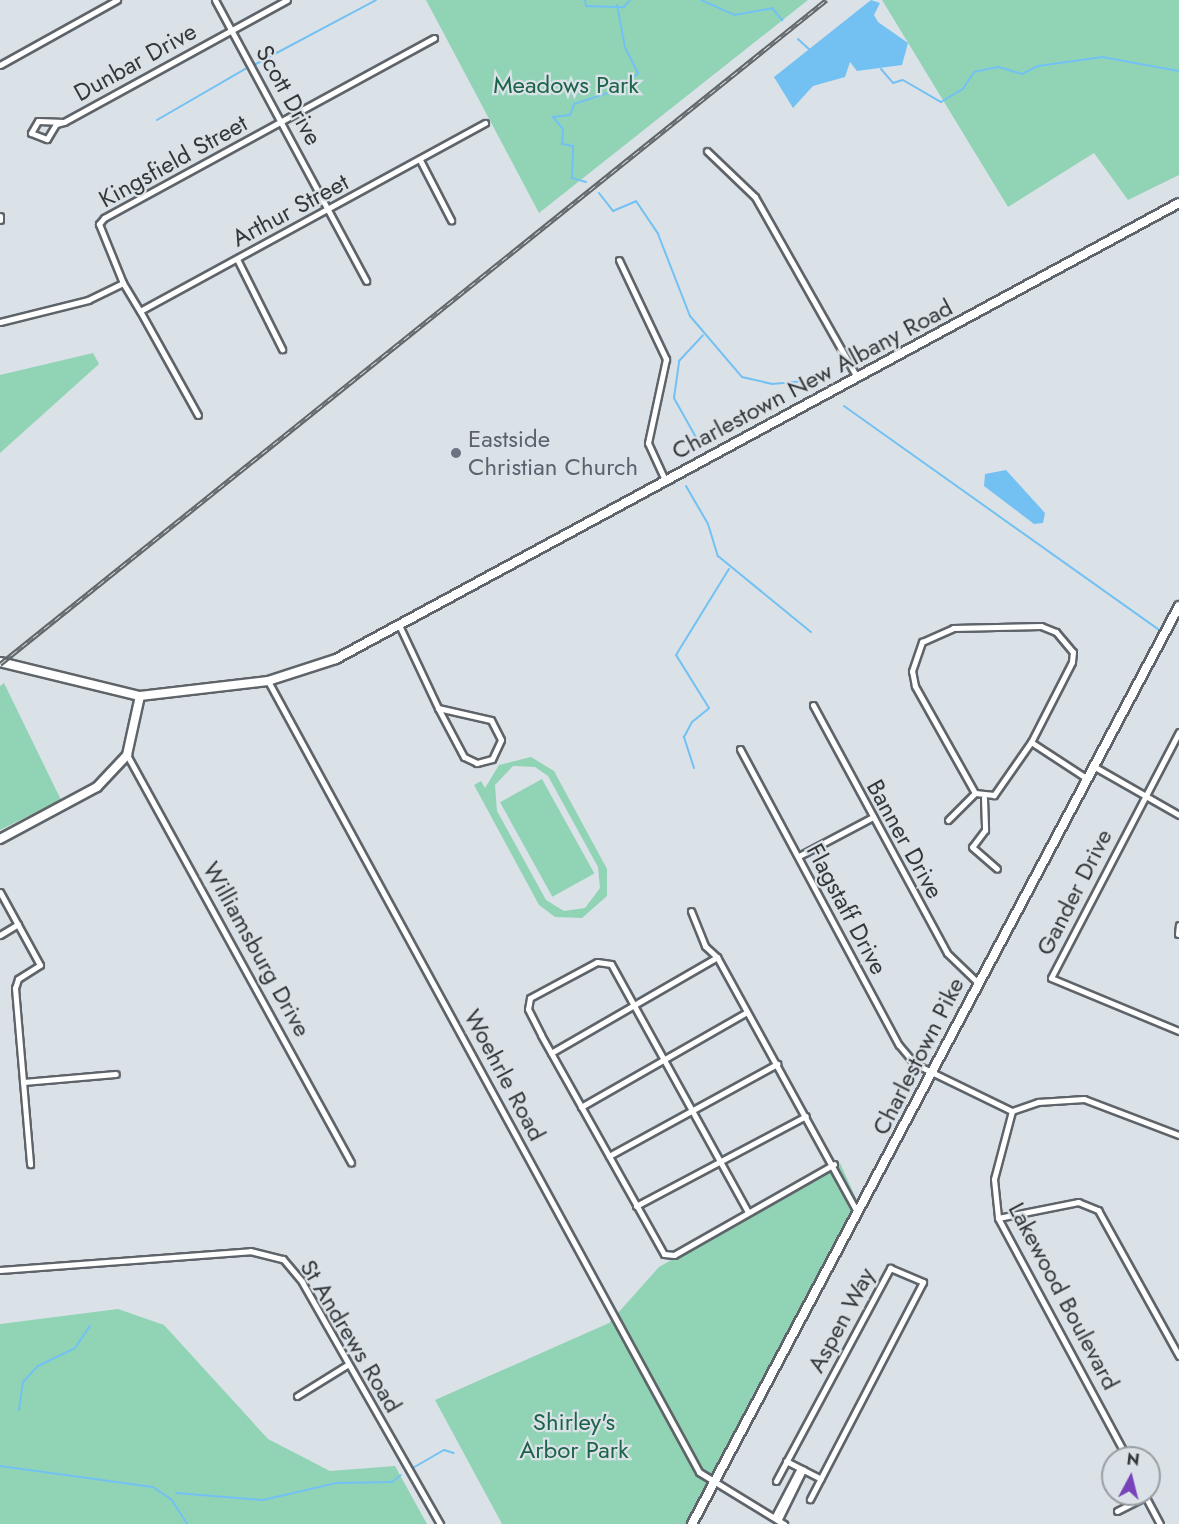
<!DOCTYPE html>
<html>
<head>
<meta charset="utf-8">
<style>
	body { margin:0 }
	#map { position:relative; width:1179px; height:1524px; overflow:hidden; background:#dae2e8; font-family:Jost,sans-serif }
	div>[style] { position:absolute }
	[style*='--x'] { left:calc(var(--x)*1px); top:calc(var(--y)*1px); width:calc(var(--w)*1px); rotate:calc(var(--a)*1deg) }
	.green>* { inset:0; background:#91d3b5; transform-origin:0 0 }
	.water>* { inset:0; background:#73c1f3 }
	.stream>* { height:2px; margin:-1px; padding:0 1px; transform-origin:1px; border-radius:1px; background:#73c1f3 }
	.roads { filter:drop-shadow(2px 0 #5e6469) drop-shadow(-2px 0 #5e6469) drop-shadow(0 2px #5e6469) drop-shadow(0 -2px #5e6469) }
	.street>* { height:5px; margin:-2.5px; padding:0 2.5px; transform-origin:2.5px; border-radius:2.5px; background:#fff }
	.secondary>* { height:8px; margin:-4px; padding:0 4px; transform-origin:4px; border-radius:4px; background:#fff }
	.rail>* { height:4.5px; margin-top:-2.25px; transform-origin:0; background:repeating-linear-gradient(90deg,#dae2e8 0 7px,#616669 0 14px); box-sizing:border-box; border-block:2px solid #616669 }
	.dots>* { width:16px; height:16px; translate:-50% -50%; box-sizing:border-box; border:3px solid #dae2e8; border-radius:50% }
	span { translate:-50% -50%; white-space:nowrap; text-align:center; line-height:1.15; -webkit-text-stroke:4.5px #dae2e8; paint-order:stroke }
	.street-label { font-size:24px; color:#35383a }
	.park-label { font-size:24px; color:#1d6349 }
	.worship-label { font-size:24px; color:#5b616d }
	.left { translate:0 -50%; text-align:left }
	.north { position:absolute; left:1101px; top:1446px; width:60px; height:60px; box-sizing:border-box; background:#dae2e8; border:2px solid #989ea2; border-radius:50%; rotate:7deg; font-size:16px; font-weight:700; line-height:24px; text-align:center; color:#35383a }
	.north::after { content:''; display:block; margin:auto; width:21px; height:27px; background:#7843ba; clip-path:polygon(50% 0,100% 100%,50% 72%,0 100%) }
</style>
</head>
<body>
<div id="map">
	<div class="green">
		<i style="clip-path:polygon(426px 0,808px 0,539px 213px)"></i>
		<i style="clip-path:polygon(882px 0,1179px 0,1179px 175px,1128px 200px,1094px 153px,1008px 207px)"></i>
		<i style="clip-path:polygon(93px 353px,99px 364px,0 453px,0 375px)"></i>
		<i style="clip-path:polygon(4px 683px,61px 800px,0 830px,0 686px)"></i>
		<i style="clip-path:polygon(evenodd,531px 757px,554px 771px,607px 869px,607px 896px,582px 918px,555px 917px,539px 905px,474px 785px,481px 781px,485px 788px,499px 765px,531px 757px,513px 766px,535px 767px,548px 776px,598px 867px,600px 888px,585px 908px,564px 911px,546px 900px,497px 811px,495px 785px,513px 766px)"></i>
		<i style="left:542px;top:779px;width:108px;height:48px;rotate:61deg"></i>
		<i style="clip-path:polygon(840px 1163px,858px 1203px,687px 1524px,502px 1524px,435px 1400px,609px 1323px,659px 1267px)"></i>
		<i style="clip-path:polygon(118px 1309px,164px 1325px,268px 1439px,330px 1471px,395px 1466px,427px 1524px,0 1524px,0 1324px)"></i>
	</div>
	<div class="water">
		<i style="clip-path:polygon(871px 0,880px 3px,874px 15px,878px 22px,908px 43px,902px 65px,857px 71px,850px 62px,845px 77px,813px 86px,793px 108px,774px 77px)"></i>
		<i style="clip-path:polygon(1006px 470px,1045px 513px,1043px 523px,1034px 524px,984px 486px,985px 474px)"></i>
	</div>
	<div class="stream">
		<i style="--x:585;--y:0;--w:6;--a:81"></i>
		<i style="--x:586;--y:6;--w:38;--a:2"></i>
		<i style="--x:624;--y:7;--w:9;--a:-49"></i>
		<i style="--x:701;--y:0;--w:36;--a:24"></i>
		<i style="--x:734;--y:15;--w:39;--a:-10"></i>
		<i style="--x:772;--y:8;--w:16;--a:50"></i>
		<i style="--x:798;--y:39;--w:18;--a:43"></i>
		<i style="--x:254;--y:65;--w:138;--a:-28"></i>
		<i style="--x:881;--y:69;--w:18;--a:49"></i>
		<i style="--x:893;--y:83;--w:10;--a:-17"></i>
		<i style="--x:903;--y:80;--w:44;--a:30.1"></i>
		<i style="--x:941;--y:102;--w:26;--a:-31"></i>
		<i style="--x:963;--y:89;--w:20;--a:-57"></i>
		<i style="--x:974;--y:72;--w:25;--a:-12"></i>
		<i style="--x:998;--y:67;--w:25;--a:16"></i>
		<i style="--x:1022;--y:74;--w:18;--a:-27"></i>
		<i style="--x:1038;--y:66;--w:65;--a:-8"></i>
		<i style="--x:1102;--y:57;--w:78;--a:10.3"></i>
		<i style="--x:157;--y:120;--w:102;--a:-30.1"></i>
		<i style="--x:586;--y:182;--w:15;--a:-164"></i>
		<i style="--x:572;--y:178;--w:32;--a:-88"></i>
		<i style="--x:573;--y:146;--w:11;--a:-170"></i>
		<i style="--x:562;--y:144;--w:15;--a:-86"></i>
		<i style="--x:563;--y:129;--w:16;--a:-130"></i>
		<i style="--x:553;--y:117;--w:17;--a:-7"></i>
		<i style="--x:570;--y:115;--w:12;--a:-70"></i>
		<i style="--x:574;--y:104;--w:52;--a:-18.1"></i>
		<i style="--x:623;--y:88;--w:21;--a:-45"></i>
		<i style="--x:638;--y:73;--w:29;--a:-117"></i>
		<i style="--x:625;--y:47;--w:43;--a:-100.8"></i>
		<i style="--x:599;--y:193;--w:23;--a:52"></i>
		<i style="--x:613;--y:211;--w:25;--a:-23"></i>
		<i style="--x:636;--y:201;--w:40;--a:56"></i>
		<i style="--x:658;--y:234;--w:88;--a:68.7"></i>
		<i style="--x:690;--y:316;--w:80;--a:49.6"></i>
		<i style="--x:742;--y:377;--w:31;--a:13"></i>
		<i style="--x:772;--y:384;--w:45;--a:-5.1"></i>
		<i style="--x:844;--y:406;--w:390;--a:35.4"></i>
		<i style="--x:698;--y:441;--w:49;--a:-119.2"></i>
		<i style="--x:674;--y:398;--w:37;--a:-82"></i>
		<i style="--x:679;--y:361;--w:35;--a:-47"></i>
		<i style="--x:686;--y:486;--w:44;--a:59.9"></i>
		<i style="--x:708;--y:524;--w:34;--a:73"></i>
		<i style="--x:718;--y:556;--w:120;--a:39.3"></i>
		<i style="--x:694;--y:768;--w:33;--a:-108"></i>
		<i style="--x:684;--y:737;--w:17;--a:-62"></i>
		<i style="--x:692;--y:722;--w:22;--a:-39"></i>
		<i style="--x:709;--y:708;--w:62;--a:-121.9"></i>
		<i style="--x:676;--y:655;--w:101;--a:-58.4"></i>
		<i style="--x:19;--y:1410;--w:28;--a:-82"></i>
		<i style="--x:23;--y:1382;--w:22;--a:-47"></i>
		<i style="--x:38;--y:1366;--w:41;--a:-25.9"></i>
		<i style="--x:75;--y:1348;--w:27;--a:-56"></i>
		<i style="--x:0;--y:1466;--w:154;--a:7.8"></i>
		<i style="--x:153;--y:1487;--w:22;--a:34"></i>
		<i style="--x:171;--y:1499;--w:30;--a:57"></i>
		<i style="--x:411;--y:1469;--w:38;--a:-30"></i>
		<i style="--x:444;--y:1450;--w:10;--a:17"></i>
		<i style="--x:176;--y:1493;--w:87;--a:4.6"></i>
		<i style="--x:263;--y:1500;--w:75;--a:-13.1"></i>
		<i style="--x:336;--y:1483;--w:56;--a:-1"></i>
		<i style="--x:392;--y:1482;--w:11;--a:-38"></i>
	</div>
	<div class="roads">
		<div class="street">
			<i style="--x:215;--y:0;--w:319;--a:61.7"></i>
			<i style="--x:434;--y:38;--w:376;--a:151.4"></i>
			<i style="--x:104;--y:218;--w:8;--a:130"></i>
			<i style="--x:99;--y:224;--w:64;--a:67.9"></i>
			<i style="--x:123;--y:283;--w:33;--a:59"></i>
			<i style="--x:140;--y:311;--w:393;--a:-28.6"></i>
			<i style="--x:0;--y:65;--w:134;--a:-29.1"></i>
			<i style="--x:64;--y:122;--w:26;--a:-178"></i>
			<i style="--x:38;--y:121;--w:14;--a:120"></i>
			<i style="--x:31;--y:133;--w:17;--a:21"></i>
			<i style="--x:47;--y:139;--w:17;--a:-59"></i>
			<i style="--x:56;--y:124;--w:8;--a:-14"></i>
			<i style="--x:64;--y:122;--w:254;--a:-28.7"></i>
			<i style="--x:707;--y:151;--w:66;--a:43.8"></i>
			<i style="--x:755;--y:197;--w:207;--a:60.5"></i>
			<i style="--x:420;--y:160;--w:68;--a:62.7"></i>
			<i style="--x:0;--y:216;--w:4;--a:90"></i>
			<i style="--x:237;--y:259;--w:101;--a:63.4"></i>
			<i style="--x:619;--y:260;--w:110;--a:64.6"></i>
			<i style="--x:666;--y:359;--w:86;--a:102.1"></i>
			<i style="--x:648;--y:443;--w:41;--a:65.3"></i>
			<i style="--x:140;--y:311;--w:119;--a:60.9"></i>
			<i style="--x:0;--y:322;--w:91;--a:-14"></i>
			<i style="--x:88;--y:300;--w:39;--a:-26"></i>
			<i style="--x:399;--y:625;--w:92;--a:64.8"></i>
			<i style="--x:268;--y:681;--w:901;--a:61.41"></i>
			<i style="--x:699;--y:1472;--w:100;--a:31.5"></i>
			<i style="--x:813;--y:705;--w:282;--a:61.6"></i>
			<i style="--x:947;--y:953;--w:40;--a:44"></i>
			<i style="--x:438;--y:708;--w:54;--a:12.8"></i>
			<i style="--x:491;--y:720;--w:22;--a:63"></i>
			<i style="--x:501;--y:740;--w:21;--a:115"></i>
			<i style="--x:492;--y:759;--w:16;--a:165"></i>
			<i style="--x:477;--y:763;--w:14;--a:-155"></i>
			<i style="--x:464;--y:757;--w:55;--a:-118"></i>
			<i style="--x:1179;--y:732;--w:277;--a:117.5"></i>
			<i style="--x:1051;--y:978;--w:139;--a:22.5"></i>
			<i style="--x:1031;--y:742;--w:65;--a:124.9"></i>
			<i style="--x:994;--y:795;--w:19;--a:-174"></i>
			<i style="--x:975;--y:793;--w:123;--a:-119.3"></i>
			<i style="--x:915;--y:686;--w:15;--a:-101"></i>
			<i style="--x:912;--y:671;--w:31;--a:-71"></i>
			<i style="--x:922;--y:642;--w:34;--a:-24"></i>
			<i style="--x:953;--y:628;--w:88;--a:-1.3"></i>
			<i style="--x:1041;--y:626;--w:16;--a:22"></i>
			<i style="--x:1056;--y:632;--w:26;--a:50"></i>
			<i style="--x:1073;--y:652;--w:10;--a:96"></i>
			<i style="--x:1072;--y:662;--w:90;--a:117.1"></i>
			<i style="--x:1031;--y:742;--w:66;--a:33.2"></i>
			<i style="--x:740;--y:749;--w:336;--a:61.8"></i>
			<i style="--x:899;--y:1045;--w:25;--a:50"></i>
			<i style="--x:915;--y:1064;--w:108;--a:25.9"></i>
			<i style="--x:1012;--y:1111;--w:28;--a:-19"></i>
			<i style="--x:1038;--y:1102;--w:46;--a:-3.7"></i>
			<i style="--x:1084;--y:1099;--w:102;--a:20.8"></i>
			<i style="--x:127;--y:755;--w:465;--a:61.2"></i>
			<i style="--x:1095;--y:767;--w:97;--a:29.7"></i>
			<i style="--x:984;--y:798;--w:32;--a:88"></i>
			<i style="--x:985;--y:830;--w:21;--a:127"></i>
			<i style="--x:972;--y:847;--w:33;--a:41"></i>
			<i style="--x:948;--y:820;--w:38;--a:-45"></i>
			<i style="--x:799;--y:856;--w:84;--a:-27.8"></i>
			<i style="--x:0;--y:892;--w:83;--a:61.3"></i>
			<i style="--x:40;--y:965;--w:26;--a:148"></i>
			<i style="--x:18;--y:979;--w:9;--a:108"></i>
			<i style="--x:15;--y:988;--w:177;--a:85.1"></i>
			<i style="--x:691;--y:911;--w:38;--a:68"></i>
			<i style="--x:705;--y:946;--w:16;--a:43"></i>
			<i style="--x:717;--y:957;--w:292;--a:61.2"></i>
			<i style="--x:1178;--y:934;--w:9;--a:-84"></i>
			<i style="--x:0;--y:935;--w:21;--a:-31"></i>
			<i style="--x:551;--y:1053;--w:192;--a:-30"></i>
			<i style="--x:23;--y:1082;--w:93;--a:-4.9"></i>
			<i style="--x:581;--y:1107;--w:191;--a:-29.8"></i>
			<i style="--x:1012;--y:1111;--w:70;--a:104.8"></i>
			<i style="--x:994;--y:1179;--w:39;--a:84"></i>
			<i style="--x:998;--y:1218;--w:272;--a:61.7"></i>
			<i style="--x:609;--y:1156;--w:192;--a:-28.7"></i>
			<i style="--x:636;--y:1206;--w:192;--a:-27.9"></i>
			<i style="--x:748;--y:1212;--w:283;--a:-118.9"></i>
			<i style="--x:611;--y:964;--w:14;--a:-172"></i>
			<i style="--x:597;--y:962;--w:76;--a:151.8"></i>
			<i style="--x:530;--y:998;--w:11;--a:100"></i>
			<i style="--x:528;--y:1009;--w:29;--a:63"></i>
			<i style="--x:541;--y:1035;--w:251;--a:60.7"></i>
			<i style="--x:664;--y:1254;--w:10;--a:6"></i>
			<i style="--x:674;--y:1255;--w:184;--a:-29.6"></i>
			<i style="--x:998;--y:1218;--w:82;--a:-11.3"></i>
			<i style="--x:1078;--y:1202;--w:22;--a:22"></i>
			<i style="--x:1098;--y:1210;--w:167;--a:61"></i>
			<i style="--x:0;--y:1270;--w:251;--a:-4.3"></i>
			<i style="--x:250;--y:1251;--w:34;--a:14"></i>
			<i style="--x:283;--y:1259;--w:30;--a:50"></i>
			<i style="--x:302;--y:1282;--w:279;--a:60.3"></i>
			<i style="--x:297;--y:1396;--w:59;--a:-31.8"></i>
			<i style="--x:786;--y:1461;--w:39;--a:27"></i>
			<i style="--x:776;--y:1481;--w:242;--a:-61.8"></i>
			<i style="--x:890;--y:1268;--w:36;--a:23"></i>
			<i style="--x:923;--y:1282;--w:245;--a:117.5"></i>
			<i style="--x:1144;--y:1494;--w:34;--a:62"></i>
			<i style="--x:1117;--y:1511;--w:31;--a:-27"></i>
			<i style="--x:775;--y:1516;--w:54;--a:-62.5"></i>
			<i style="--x:779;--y:1519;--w:55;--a:-63.9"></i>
		</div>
		<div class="secondary">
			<i style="--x:0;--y:662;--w:144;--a:13.7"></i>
			<i style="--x:140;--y:696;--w:129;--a:-6.7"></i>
			<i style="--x:268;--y:681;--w:71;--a:-17.9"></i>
			<i style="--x:336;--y:659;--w:958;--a:-28.41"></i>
			<i style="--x:0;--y:839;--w:110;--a:-28.2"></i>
			<i style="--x:97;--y:787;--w:44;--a:-46.8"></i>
			<i style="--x:127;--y:755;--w:60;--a:-77.6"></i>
			<i style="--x:692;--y:1524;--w:1039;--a:-62.05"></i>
		</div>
	</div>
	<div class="rail">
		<i style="--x:0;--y:664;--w:1060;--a:-38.79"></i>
	</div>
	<div class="dots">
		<i style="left:456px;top:453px;background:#6b7280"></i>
	</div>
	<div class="street-label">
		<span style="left:135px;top:62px;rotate:-29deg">Dunbar Drive</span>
		<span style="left:289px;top:95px;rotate:61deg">Scott Drive</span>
		<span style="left:173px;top:161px;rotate:-29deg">Kingsfield Street</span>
		<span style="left:290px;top:210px;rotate:-28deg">Arthur Street</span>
		<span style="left:812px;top:379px;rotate:-28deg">Charlestown New Albany Road</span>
		<span style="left:905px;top:839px;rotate:61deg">Banner Drive</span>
		<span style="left:1074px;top:892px;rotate:-63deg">Gander Drive</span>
		<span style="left:847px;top:909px;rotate:62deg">Flagstaff Drive</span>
		<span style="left:257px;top:949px;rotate:61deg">Williamsburg Drive</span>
		<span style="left:918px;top:1056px;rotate:-63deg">Charlestown Pike</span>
		<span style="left:505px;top:1075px;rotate:62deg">Woehrle Road</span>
		<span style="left:1064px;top:1296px;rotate:62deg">Lakewood Boulevard</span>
		<span style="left:841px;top:1320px;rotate:-62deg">Aspen Way</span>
		<span style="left:351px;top:1336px;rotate:59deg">St Andrews Road</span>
	</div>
	<div class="park-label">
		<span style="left:566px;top:85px">Meadows Park</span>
		<span style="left:574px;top:1436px">Shirley's<br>Arbor Park</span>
	</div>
	<div class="worship-label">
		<span class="left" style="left:468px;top:453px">Eastside<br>Christian Church</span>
	</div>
	<div class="north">N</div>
</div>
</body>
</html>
